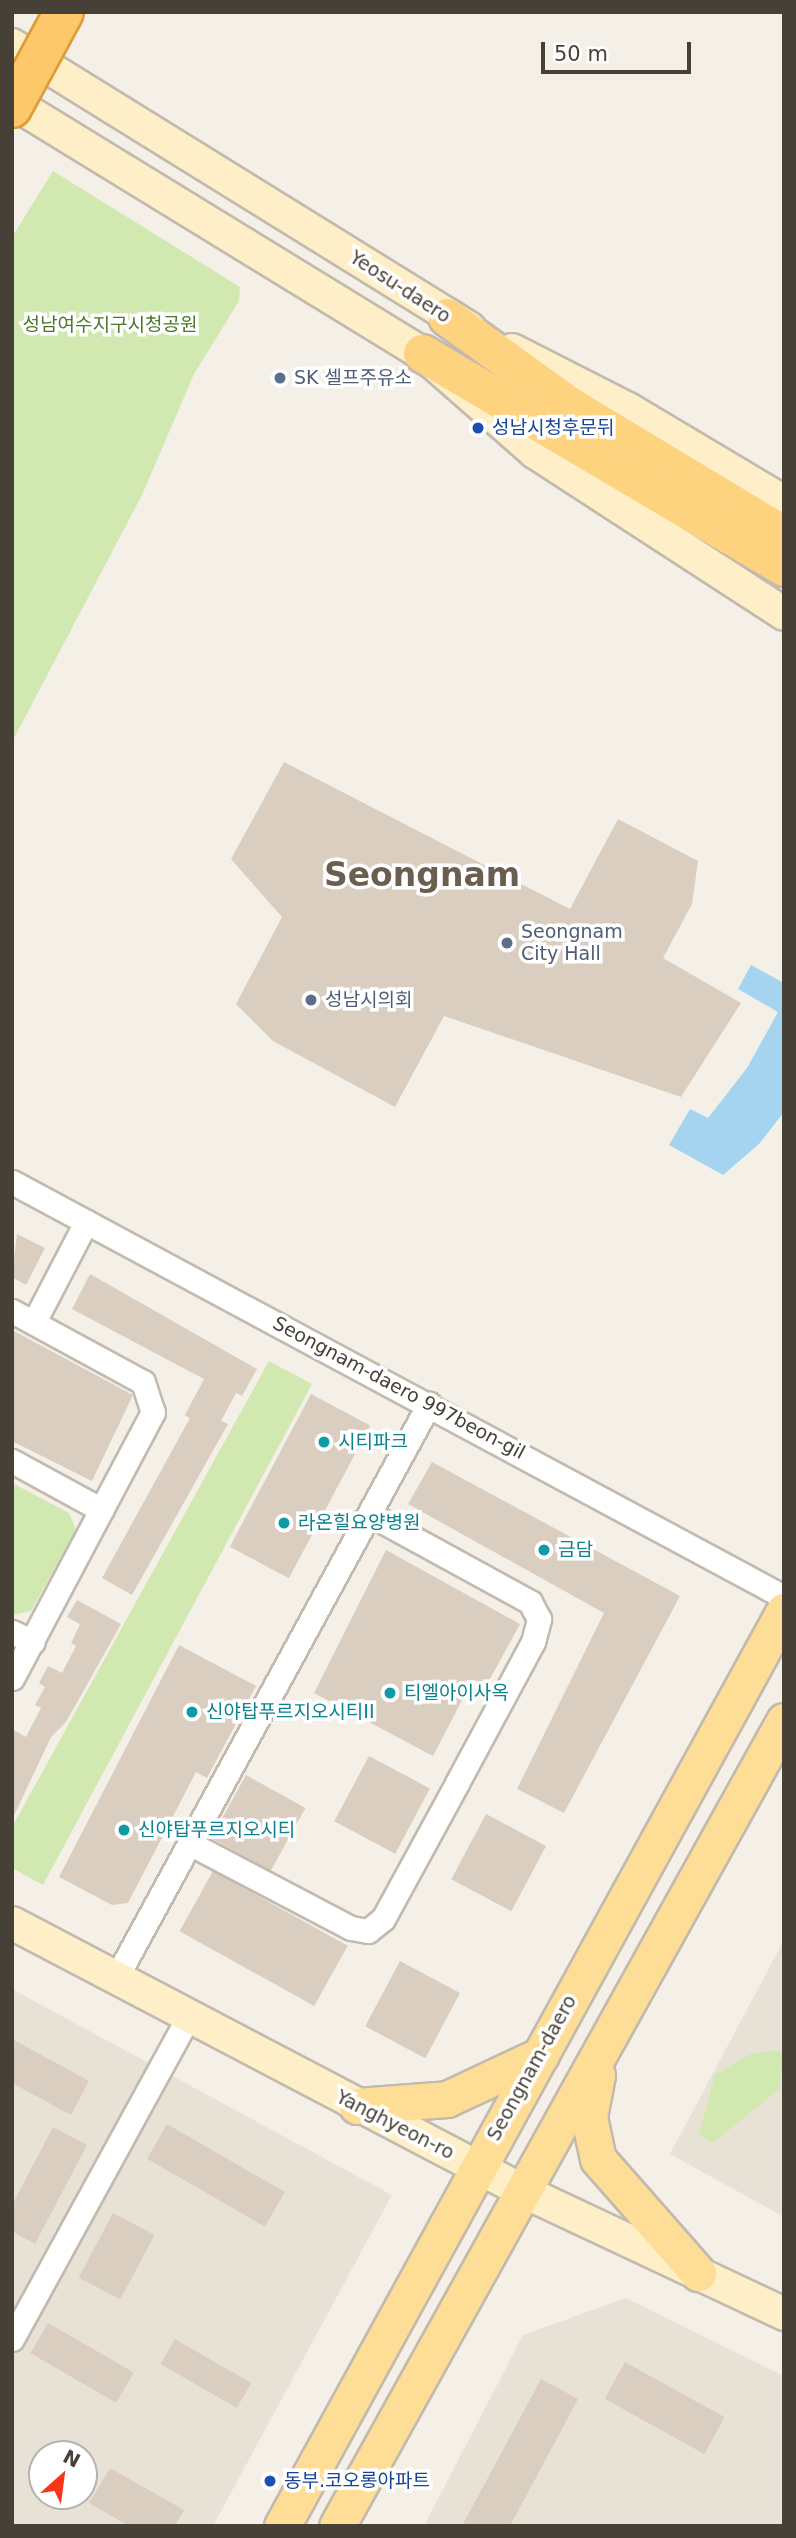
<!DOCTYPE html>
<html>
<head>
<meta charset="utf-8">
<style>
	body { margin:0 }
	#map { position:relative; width:796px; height:2538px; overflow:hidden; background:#f4f0e8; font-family:"DejaVu Sans","Noto Sans KR",sans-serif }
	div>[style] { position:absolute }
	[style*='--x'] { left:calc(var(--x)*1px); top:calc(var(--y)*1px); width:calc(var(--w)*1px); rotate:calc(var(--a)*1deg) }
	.residential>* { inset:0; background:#e8e2d6 }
	.green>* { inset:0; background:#d1e8b1 }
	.water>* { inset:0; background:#a5d4f0 }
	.building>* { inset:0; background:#d9cec0; transform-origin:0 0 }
	.roads { filter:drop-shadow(2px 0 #c2baad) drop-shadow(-2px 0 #c2baad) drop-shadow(0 2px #c2baad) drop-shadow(0 -2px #c2baad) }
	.minor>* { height:23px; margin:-11.5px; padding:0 11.5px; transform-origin:11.5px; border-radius:11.5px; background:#fff }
	.secondary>* { height:32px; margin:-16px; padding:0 16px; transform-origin:16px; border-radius:16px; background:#feefc8 }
	.primary>* { height:35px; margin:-17.5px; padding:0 17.5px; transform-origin:17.5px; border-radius:17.5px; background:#fede97 }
	.trunk>* { height:37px; margin:-18.5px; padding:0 18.5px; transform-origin:18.5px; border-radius:18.5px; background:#fed380 }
	.bridges { filter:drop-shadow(2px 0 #dd9c39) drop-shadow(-2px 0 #dd9c39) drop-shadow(0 2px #dd9c39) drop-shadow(0 -2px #dd9c39) }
	.motorway-bridge>* { height:38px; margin:-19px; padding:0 19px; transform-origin:19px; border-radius:19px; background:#fdc86a }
	.dots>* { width:19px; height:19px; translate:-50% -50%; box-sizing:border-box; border:4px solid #fff; border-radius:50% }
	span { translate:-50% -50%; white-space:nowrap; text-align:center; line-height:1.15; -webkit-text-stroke:7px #fff; paint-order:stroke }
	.street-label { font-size:19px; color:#474037 }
	.park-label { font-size:19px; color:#4a7a29 }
	.service-label { font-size:19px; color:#4e5e75 }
	.left { translate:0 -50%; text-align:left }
	.transit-label { font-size:19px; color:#164399 }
	.culture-label { font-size:19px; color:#0d838f }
	.town-label { font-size:33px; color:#6a5e4e; font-weight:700 }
	.frame { position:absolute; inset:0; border:14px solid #474037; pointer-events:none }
	.north { position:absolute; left:28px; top:2440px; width:70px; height:70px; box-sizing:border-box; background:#fff; border:2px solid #b5b3af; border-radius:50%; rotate:28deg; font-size:19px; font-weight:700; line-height:28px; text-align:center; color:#474037 }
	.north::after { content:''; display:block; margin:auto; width:24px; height:32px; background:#f93519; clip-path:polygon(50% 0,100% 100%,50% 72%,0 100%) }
	.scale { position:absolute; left:541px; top:42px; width:150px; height:32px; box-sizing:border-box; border:4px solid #474037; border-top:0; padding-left:9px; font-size:21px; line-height:24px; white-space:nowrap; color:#474037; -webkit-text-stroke:5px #fff; paint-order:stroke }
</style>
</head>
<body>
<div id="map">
	<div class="residential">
		<i style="clip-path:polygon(784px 1940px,784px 2217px,670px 2154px)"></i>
		<i style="clip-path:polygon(evenodd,12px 1989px,392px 2195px,213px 2526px,12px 2526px,12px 1989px,42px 2454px,84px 2454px,84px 2496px,42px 2496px,42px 2454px)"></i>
		<i style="clip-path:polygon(626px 2298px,784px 2376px,784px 2526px,424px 2526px,523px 2335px)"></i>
	</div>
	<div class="green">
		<i style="clip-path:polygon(53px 171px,240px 287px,239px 301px,194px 374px,142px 495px,12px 742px,12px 237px)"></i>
		<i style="clip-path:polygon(269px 1361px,312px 1384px,43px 1885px,12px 1868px,12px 1827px)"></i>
		<i style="clip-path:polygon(12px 1483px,69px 1513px,76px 1530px,31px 1611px,13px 1615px)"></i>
		<i style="clip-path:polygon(774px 2050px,784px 2054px,779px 2089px,713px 2143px,699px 2135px,715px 2075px,748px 2055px)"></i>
	</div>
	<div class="water">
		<i style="clip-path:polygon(751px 965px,784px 983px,784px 1112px,759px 1144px,723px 1175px,669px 1145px,690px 1109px,708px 1118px,747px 1068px,778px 1012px,738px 989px)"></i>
	</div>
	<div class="building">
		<i style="clip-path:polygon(284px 762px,570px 909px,618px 819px,698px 861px,692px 904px,663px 958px,741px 1003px,681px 1097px,444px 1016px,395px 1107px,273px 1041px,236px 1004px,282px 917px,231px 859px)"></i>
		<i style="clip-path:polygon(17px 1234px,45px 1248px,26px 1285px,12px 1277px)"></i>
		<i style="clip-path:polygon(90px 1274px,257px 1369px,242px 1396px,236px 1393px,221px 1421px,228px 1424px,132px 1595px,102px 1578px,190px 1418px,185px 1415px,204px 1379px,72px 1309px)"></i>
		<i style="clip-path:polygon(12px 1330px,133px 1395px,92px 1481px,12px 1441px)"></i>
		<i style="left:311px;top:1394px;width:67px;height:173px;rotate:28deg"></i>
		<i style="clip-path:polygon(432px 1462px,680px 1596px,564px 1813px,517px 1789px,604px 1613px,408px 1504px)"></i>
		<i style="clip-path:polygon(386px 1550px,520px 1624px,485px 1688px,472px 1681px,433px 1756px,314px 1693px)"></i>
		<i style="clip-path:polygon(77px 1600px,121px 1624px,66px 1722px,51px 1737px,12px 1820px,12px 1729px,26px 1737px,41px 1708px,35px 1705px,45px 1687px,39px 1683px,48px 1666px,62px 1673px,76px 1646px,71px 1643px,80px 1624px,67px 1617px)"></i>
		<i style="clip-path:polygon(179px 1645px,256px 1686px,207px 1778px,196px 1772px,128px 1903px,112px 1905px,59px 1877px)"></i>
		<i style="left:369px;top:1756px;width:69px;height:74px;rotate:28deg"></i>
		<i style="left:246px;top:1775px;width:68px;height:72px;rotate:29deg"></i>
		<i style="left:486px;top:1814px;width:68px;height:74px;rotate:28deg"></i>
		<i style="left:213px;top:1871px;width:154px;height:69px;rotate:29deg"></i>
		<i style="left:400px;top:1961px;width:68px;height:74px;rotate:28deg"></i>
		<i style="clip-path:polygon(12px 2039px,89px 2081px,71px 2115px,12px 2083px)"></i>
		<i style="left:167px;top:2124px;width:136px;height:40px;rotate:30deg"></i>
		<i style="clip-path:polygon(53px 2127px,87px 2145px,35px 2244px,12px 2231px,12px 2205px)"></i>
		<i style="left:113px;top:2213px;width:47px;height:73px;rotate:28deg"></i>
		<i style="left:48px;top:2323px;width:99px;height:35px;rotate:30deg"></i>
		<i style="left:175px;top:2339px;width:88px;height:29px;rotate:30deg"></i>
		<i style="left:625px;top:2362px;width:114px;height:42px;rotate:29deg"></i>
		<i style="clip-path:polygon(541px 2379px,578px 2399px,510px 2526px,462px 2526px)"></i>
		<i style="clip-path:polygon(110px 2468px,184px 2510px,175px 2526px,129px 2526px,89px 2503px)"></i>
	</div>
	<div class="roads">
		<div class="minor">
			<i style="--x:12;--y:1182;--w:876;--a:28.26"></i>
			<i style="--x:12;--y:1311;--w:149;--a:28.5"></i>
			<i style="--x:143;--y:1382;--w:32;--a:72"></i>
			<i style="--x:153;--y:1412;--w:301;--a:117.9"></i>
			<i style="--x:34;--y:1322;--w:113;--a:-62.5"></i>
			<i style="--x:12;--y:1461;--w:102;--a:28.6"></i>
			<i style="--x:12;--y:1632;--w:23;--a:25"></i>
			<i style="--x:189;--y:1843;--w:183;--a:27.7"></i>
			<i style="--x:351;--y:1928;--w:17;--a:10"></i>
			<i style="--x:368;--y:1931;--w:19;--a:-39"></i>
			<i style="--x:383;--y:1919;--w:155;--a:-61.4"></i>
			<i style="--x:457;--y:1783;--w:160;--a:-61.7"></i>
			<i style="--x:533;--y:1642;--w:24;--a:-75"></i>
			<i style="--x:539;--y:1619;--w:19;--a:-118"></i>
			<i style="--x:530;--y:1602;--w:183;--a:-151.3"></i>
			<i style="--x:116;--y:1978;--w:654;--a:-61.4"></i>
			<i style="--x:12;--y:2339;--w:366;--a:-61.3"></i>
		</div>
		<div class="secondary">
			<i style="--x:12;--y:45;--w:538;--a:31.77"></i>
			<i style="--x:12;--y:102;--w:481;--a:31.5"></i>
			<i style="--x:422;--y:353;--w:150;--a:41.2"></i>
			<i style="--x:535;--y:452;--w:297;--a:33"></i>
			<i style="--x:512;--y:350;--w:130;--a:27"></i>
			<i style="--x:628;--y:409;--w:182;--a:30.8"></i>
			<i style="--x:12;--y:1923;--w:577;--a:27.68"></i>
			<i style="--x:523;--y:2191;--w:289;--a:25.2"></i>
		</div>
		<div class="primary">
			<i style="--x:597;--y:2075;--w:43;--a:100.8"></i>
			<i style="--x:589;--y:2117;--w:43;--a:77.9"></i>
			<i style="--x:598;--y:2159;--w:152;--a:48.7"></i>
			<i style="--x:357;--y:2106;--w:90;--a:-4.4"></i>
			<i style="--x:447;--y:2099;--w:104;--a:-25.1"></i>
			<i style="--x:282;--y:2526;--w:1044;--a:-61.25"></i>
			<i style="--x:337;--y:2526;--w:921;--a:-60.96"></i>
		</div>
		<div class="trunk">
			<i style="--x:447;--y:317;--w:148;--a:35.9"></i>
			<i style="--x:567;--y:404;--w:253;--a:31.1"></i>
			<i style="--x:422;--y:353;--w:421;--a:30.6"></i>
		</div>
	</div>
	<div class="bridges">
		<div class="motorway-bridge">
			<i style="--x:12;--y:108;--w:109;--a:-61.6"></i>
		</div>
	</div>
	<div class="dots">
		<i style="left:280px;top:378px;background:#5c6f8a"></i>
		<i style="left:478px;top:428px;background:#1a4fb4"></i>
		<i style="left:507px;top:943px;background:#5c6f8a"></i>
		<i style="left:311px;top:1000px;background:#5c6f8a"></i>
		<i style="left:324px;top:1442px;background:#0f9aa8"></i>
		<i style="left:284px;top:1523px;background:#0f9aa8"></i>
		<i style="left:544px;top:1550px;background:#0f9aa8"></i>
		<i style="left:390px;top:1693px;background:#0f9aa8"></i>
		<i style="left:192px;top:1712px;background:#0f9aa8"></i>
		<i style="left:124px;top:1830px;background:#0f9aa8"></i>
		<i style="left:270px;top:2481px;background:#1a4fb4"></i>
	</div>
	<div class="street-label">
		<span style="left:400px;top:287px;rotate:33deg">Yeosu-daero</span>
		<span style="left:399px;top:1388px;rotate:28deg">Seongnam-daero 997beon-gil</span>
		<span style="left:532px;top:2068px;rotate:-61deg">Seongnam-daero</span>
		<span style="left:395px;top:2125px;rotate:27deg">Yanghyeon-ro</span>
	</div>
	<div class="park-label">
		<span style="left:110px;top:325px">성남여수지구시청공원</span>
	</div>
	<div class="service-label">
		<span class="left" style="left:294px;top:378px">SK 셀프주유소</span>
		<span class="left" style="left:521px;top:943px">Seongnam<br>City Hall</span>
		<span class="left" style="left:325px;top:1000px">성남시의회</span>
	</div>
	<div class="transit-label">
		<span class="left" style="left:492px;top:428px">성남시청후문뒤</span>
		<span class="left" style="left:284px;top:2481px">동부.코오롱아파트</span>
	</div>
	<div class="culture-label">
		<span class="left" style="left:338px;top:1442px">시티파크</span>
		<span class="left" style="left:298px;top:1523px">라온힐요양병원</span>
		<span class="left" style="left:558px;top:1550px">금담</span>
		<span class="left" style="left:404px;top:1693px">티엘아이사옥</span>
		<span class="left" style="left:206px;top:1712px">신야탑푸르지오시티II</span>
		<span class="left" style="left:138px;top:1830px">신야탑푸르지오시티</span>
	</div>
	<div class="town-label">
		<span style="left:422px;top:875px">Seongnam</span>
	</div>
	<div class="frame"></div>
	<div class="north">N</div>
	<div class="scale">50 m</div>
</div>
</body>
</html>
